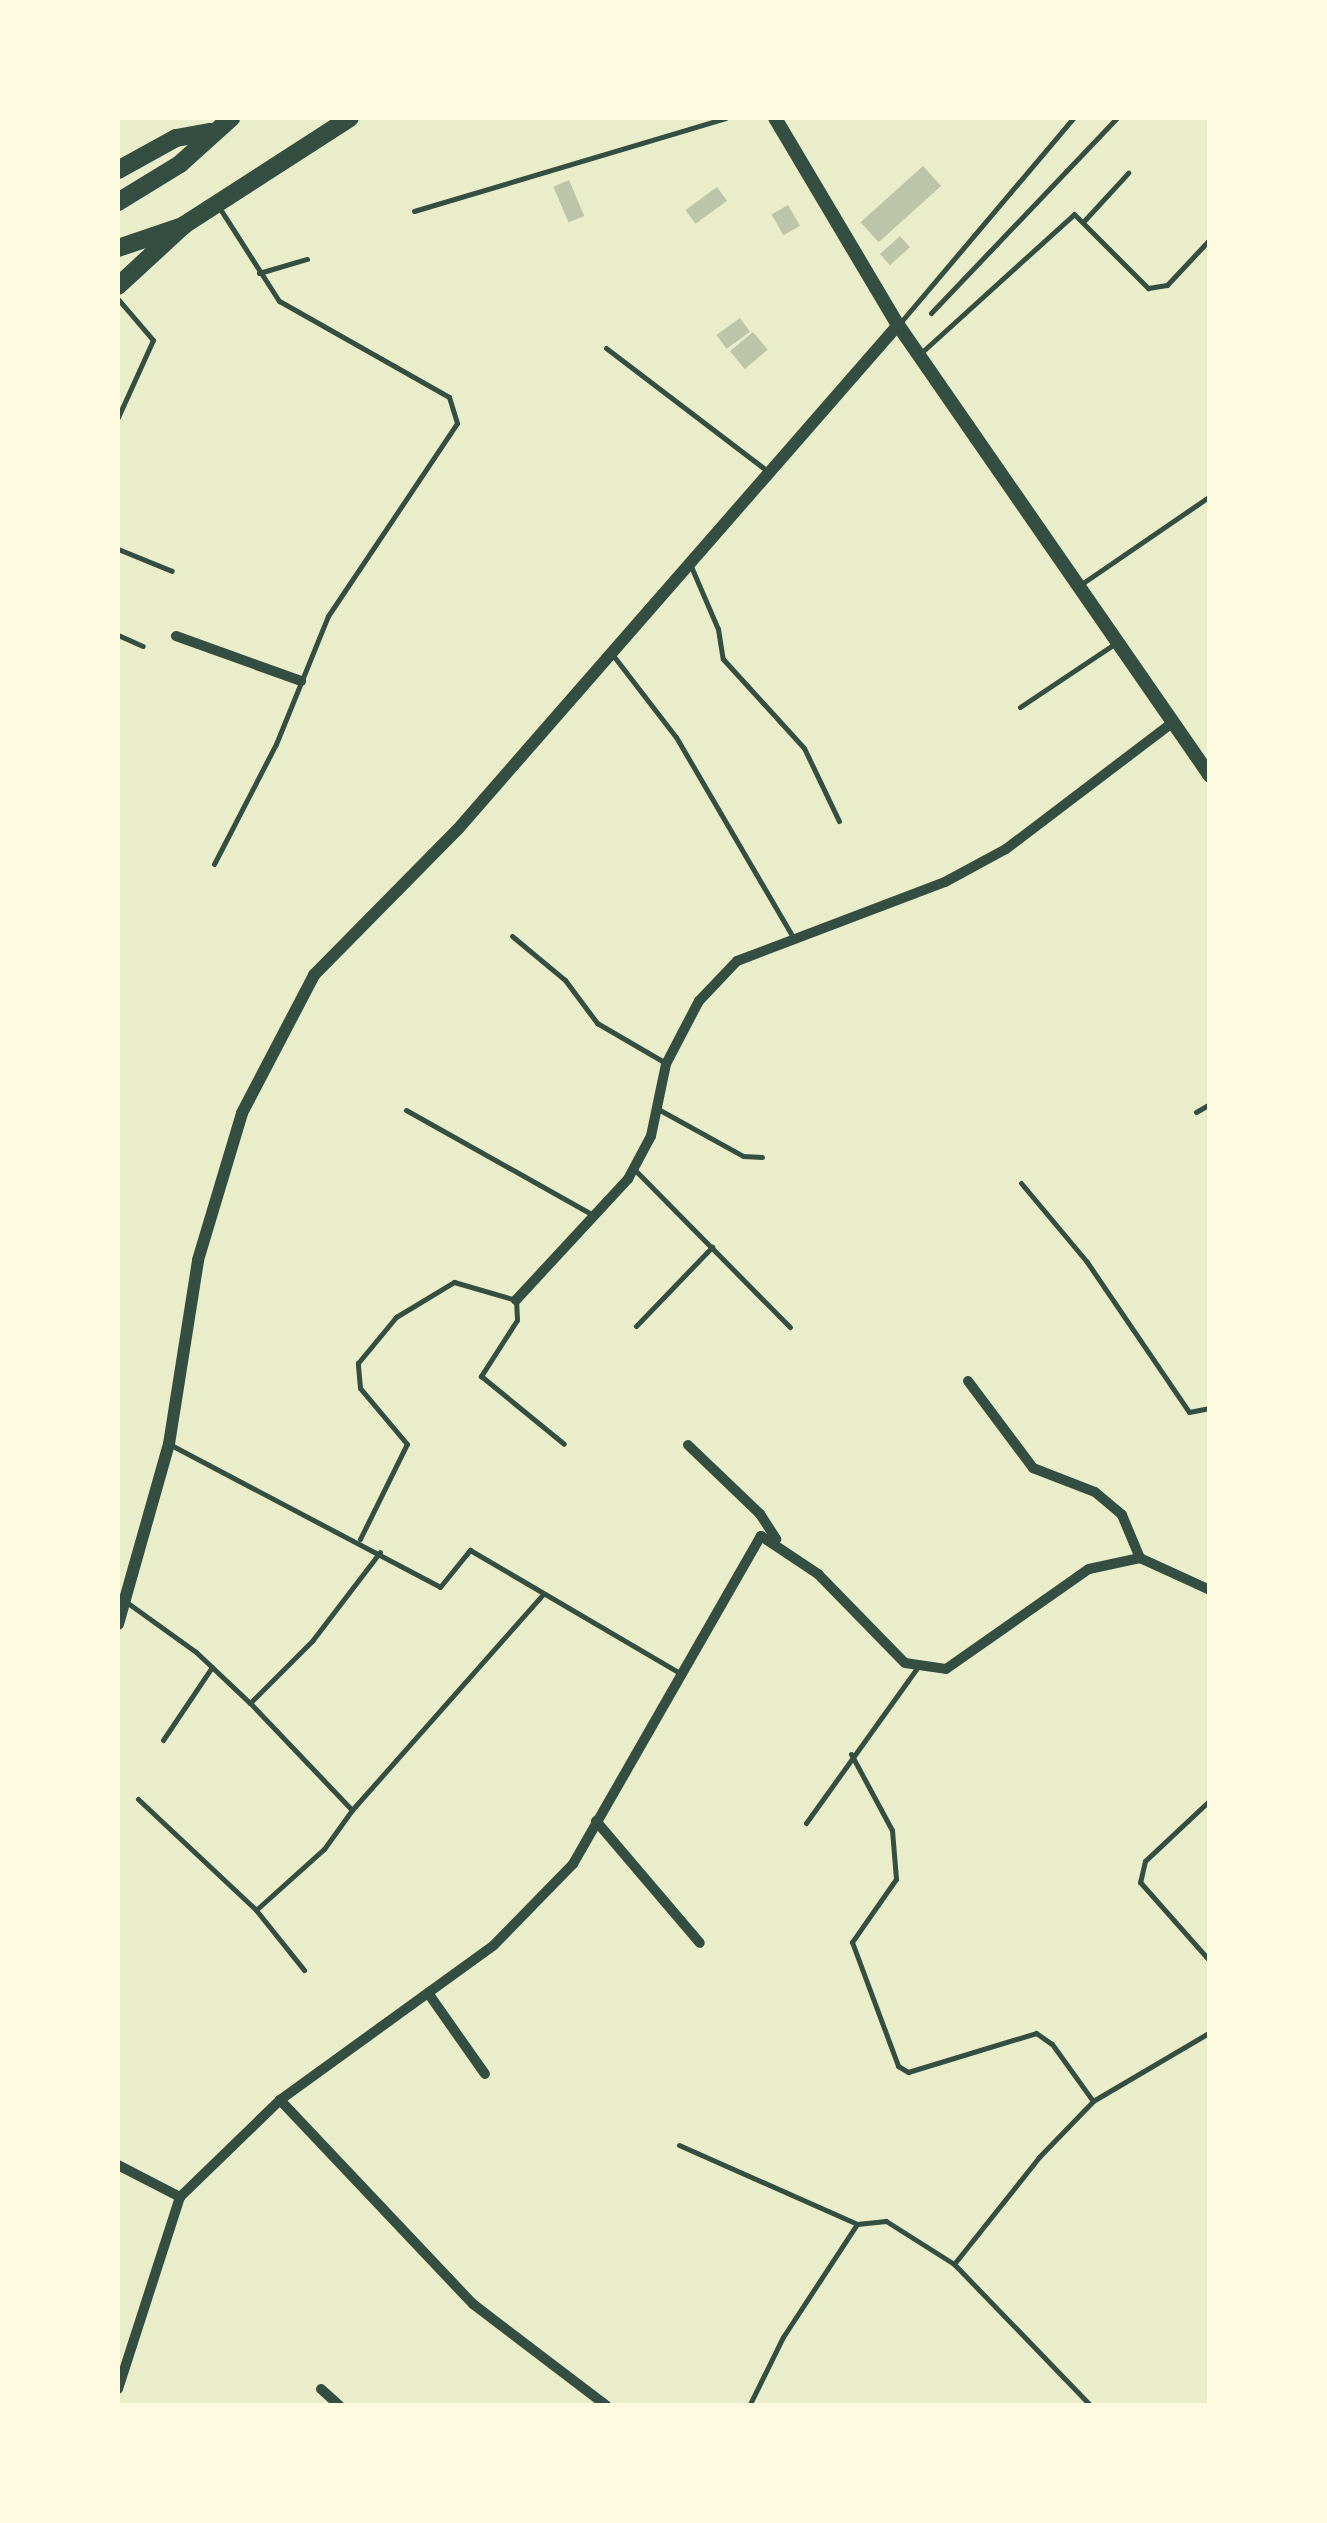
<!DOCTYPE html>
<html>
<head>
<meta charset="utf-8">
<style>
	body { margin:0 }
	#map { position:relative; width:1327px; height:2523px; overflow:hidden; background:#e9edc9; font-family:Manrope,sans-serif }
	div>[style] { position:absolute }
	[style*='--x'] { left:calc(var(--x)*1px); top:calc(var(--y)*1px); width:calc(var(--w)*1px); rotate:calc(var(--a)*1deg) }
	.building>* { inset:0; background:#bcc5a7; transform-origin:0 0 }
	.service>* { height:5px; margin:-2.5px; padding:0 2.5px; transform-origin:2.5px; border-radius:2.5px; background:#344e41 }
	.minor>* { height:10px; margin:-5px; padding:0 5px; transform-origin:5px; border-radius:5px; background:#344e41 }
	.tertiary>* { height:12px; margin:-6px; padding:0 6px; transform-origin:6px; border-radius:6px; background:#344e41 }
	.secondary>* { height:14px; margin:-7px; padding:0 7px; transform-origin:7px; border-radius:7px; background:#344e41 }
	.trunk>* { height:18px; margin:-9px; padding:0 9px; transform-origin:9px; border-radius:9px; background:#344e41 }
	span { translate:-50% -50%; white-space:nowrap; text-align:center; line-height:1.15; -webkit-text-stroke:10px #fefae0; paint-order:stroke }
	.frame { position:absolute; inset:0; border:120px solid #fefae0; pointer-events:none }
</style>
</head>
<body>
<div id="map">
	<div class="building">
		<i style="left:923px;top:166px;width:27px;height:84px;rotate:48deg"></i>
		<i style="left:569px;top:180px;width:39px;height:17px;rotate:67deg"></i>
		<i style="left:717px;top:187px;width:17px;height:39px;rotate:54deg"></i>
		<i style="left:788px;top:205px;width:24px;height:19px;rotate:60deg"></i>
		<i style="left:900px;top:236px;width:15px;height:27px;rotate:48deg"></i>
		<i style="left:740px;top:318px;width:17px;height:29px;rotate:54deg"></i>
		<i style="left:753px;top:332px;width:23px;height:30px;rotate:50deg"></i>
	</div>
	<div class="service">
		<i style="--x:414;--y:211;--w:325;--a:-16.6"></i>
		<i style="--x:1083;--y:222;--w:67;--a:-47.4"></i>
		<i style="--x:259;--y:273;--w:50;--a:-16.3"></i>
		<i style="--x:118;--y:299;--w:54;--a:49.5"></i>
		<i style="--x:153;--y:340;--w:85;--a:114.4"></i>
		<i style="--x:931;--y:313;--w:269;--a:-46.4"></i>
		<i style="--x:900;--y:323;--w:268;--a:-49.8"></i>
		<i style="--x:606;--y:348;--w:201;--a:37.3"></i>
		<i style="--x:922;--y:352;--w:205;--a:-42.2"></i>
		<i style="--x:1074;--y:214;--w:105;--a:45"></i>
		<i style="--x:1148;--y:288;--w:19;--a:-9"></i>
		<i style="--x:1167;--y:285;--w:63;--a:-46.9"></i>
		<i style="--x:118;--y:549;--w:58;--a:22.2"></i>
		<i style="--x:690;--y:564;--w:71;--a:66.7"></i>
		<i style="--x:718;--y:629;--w:30;--a:81"></i>
		<i style="--x:723;--y:659;--w:120;--a:47.7"></i>
		<i style="--x:804;--y:748;--w:81;--a:64.4"></i>
		<i style="--x:1080;--y:585;--w:158;--a:-34.4"></i>
		<i style="--x:118;--y:635;--w:27;--a:24"></i>
		<i style="--x:612;--y:654;--w:105;--a:52.4"></i>
		<i style="--x:676;--y:737;--w:232;--a:59.7"></i>
		<i style="--x:1020;--y:707;--w:115;--a:-33.7"></i>
		<i style="--x:214;--y:864;--w:135;--a:-62.7"></i>
		<i style="--x:276;--y:744;--w:138;--a:-67.9"></i>
		<i style="--x:328;--y:616;--w:232;--a:-56.2"></i>
		<i style="--x:457;--y:423;--w:27;--a:-107"></i>
		<i style="--x:449;--y:397;--w:195;--a:-150.5"></i>
		<i style="--x:279;--y:301;--w:112;--a:-122.6"></i>
		<i style="--x:512;--y:936;--w:69;--a:39.7"></i>
		<i style="--x:565;--y:980;--w:54;--a:53.3"></i>
		<i style="--x:597;--y:1023;--w:78;--a:30.2"></i>
		<i style="--x:658;--y:1109;--w:97;--a:28.9"></i>
		<i style="--x:743;--y:1156;--w:19;--a:3"></i>
		<i style="--x:406;--y:1110;--w:214;--a:29.3"></i>
		<i style="--x:1196;--y:1112;--w:16;--a:-30"></i>
		<i style="--x:634;--y:1169;--w:222;--a:45.4"></i>
		<i style="--x:1021;--y:1183;--w:103;--a:50.1"></i>
		<i style="--x:1087;--y:1262;--w:181;--a:55.8"></i>
		<i style="--x:1189;--y:1412;--w:21;--a:-11"></i>
		<i style="--x:636;--y:1326;--w:110;--a:-46.1"></i>
		<i style="--x:171;--y:1445;--w:304;--a:27.8"></i>
		<i style="--x:440;--y:1587;--w:48;--a:-51"></i>
		<i style="--x:470;--y:1550;--w:241;--a:30.4"></i>
		<i style="--x:360;--y:1539;--w:106;--a:-63.7"></i>
		<i style="--x:407;--y:1444;--w:73;--a:-130"></i>
		<i style="--x:360;--y:1388;--w:25;--a:-95"></i>
		<i style="--x:358;--y:1363;--w:60;--a:-50.4"></i>
		<i style="--x:396;--y:1317;--w:68;--a:-31.1"></i>
		<i style="--x:454;--y:1282;--w:65;--a:16.2"></i>
		<i style="--x:516;--y:1300;--w:20;--a:87"></i>
		<i style="--x:517;--y:1320;--w:67;--a:122.7"></i>
		<i style="--x:481;--y:1376;--w:107;--a:39.3"></i>
		<i style="--x:118;--y:1596;--w:96;--a:35.7"></i>
		<i style="--x:196;--y:1652;--w:74;--a:43.4"></i>
		<i style="--x:250;--y:1703;--w:88;--a:-45"></i>
		<i style="--x:312;--y:1641;--w:112;--a:-52.6"></i>
		<i style="--x:163;--y:1740;--w:88;--a:-56.1"></i>
		<i style="--x:851;--y:1754;--w:86;--a:61.7"></i>
		<i style="--x:892;--y:1830;--w:49;--a:85.3"></i>
		<i style="--x:896;--y:1879;--w:77;--a:124.9"></i>
		<i style="--x:852;--y:1942;--w:132;--a:69.6"></i>
		<i style="--x:898;--y:2066;--w:12;--a:31"></i>
		<i style="--x:908;--y:2072;--w:134;--a:-16.9"></i>
		<i style="--x:1036;--y:2033;--w:19;--a:35"></i>
		<i style="--x:1052;--y:2044;--w:70;--a:54.3"></i>
		<i style="--x:138;--y:1799;--w:162;--a:43.2"></i>
		<i style="--x:256;--y:1910;--w:91;--a:-41.9"></i>
		<i style="--x:324;--y:1849;--w:48;--a:-54.3"></i>
		<i style="--x:352;--y:1810;--w:148;--a:-133.6"></i>
		<i style="--x:1210;--y:1800;--w:89;--a:136.8"></i>
		<i style="--x:1145;--y:1861;--w:22;--a:103"></i>
		<i style="--x:1140;--y:1882;--w:106;--a:48.5"></i>
		<i style="--x:352;--y:1810;--w:288;--a:-48.5"></i>
		<i style="--x:806;--y:1823;--w:191;--a:-54.4"></i>
		<i style="--x:256;--y:1910;--w:77;--a:51.3"></i>
		<i style="--x:679;--y:2145;--w:195;--a:23.9"></i>
		<i style="--x:954;--y:2264;--w:197;--a:46"></i>
		<i style="--x:749;--y:2406;--w:77;--a:-63.8"></i>
		<i style="--x:783;--y:2337;--w:135;--a:-56.8"></i>
		<i style="--x:857;--y:2224;--w:29;--a:-6"></i>
		<i style="--x:886;--y:2221;--w:80;--a:32.3"></i>
		<i style="--x:954;--y:2264;--w:137;--a:-51.5"></i>
		<i style="--x:1039;--y:2157;--w:78;--a:-46"></i>
		<i style="--x:1093;--y:2101;--w:136;--a:-30.5"></i>
	</div>
	<div class="minor">
		<i style="--x:176;--y:636;--w:133;--a:19.8"></i>
		<i style="--x:516;--y:1300;--w:165;--a:-47.2"></i>
		<i style="--x:628;--y:1179;--w:49;--a:-61.9"></i>
		<i style="--x:651;--y:1136;--w:74;--a:-78.2"></i>
		<i style="--x:666;--y:1064;--w:71;--a:-62.4"></i>
		<i style="--x:699;--y:1001;--w:55;--a:-46.5"></i>
		<i style="--x:737;--y:961;--w:222;--a:-20.8"></i>
		<i style="--x:945;--y:882;--w:69;--a:-28.4"></i>
		<i style="--x:1006;--y:849;--w:208;--a:-37.2"></i>
		<i style="--x:968;--y:1381;--w:109;--a:53.2"></i>
		<i style="--x:1033;--y:1468;--w:66;--a:21.2"></i>
		<i style="--x:1095;--y:1492;--w:35;--a:40"></i>
		<i style="--x:1122;--y:1515;--w:47;--a:67.3"></i>
		<i style="--x:688;--y:1445;--w:100;--a:43.8"></i>
		<i style="--x:760;--y:1514;--w:30;--a:57"></i>
		<i style="--x:596;--y:1821;--w:160;--a:49.6"></i>
		<i style="--x:428;--y:1993;--w:99;--a:54.9"></i>
		<i style="--x:280;--y:2100;--w:281;--a:46.6"></i>
		<i style="--x:473;--y:2304;--w:168;--a:37.3"></i>
		<i style="--x:118;--y:2165;--w:70;--a:27.3"></i>
		<i style="--x:118;--y:2389;--w:202;--a:-72.1"></i>
		<i style="--x:180;--y:2197;--w:139;--a:-44.1"></i>
		<i style="--x:280;--y:2100;--w:264;--a:-35.9"></i>
		<i style="--x:494;--y:1945;--w:113;--a:-45.7"></i>
		<i style="--x:573;--y:1864;--w:378;--a:-60.2"></i>
		<i style="--x:761;--y:1536;--w:69;--a:33.7"></i>
		<i style="--x:818;--y:1574;--w:124;--a:45.7"></i>
		<i style="--x:905;--y:1663;--w:41;--a:8.3"></i>
		<i style="--x:946;--y:1669;--w:174;--a:-35"></i>
		<i style="--x:1089;--y:1569;--w:52;--a:-12.2"></i>
		<i style="--x:1140;--y:1558;--w:77;--a:24.6"></i>
		<i style="--x:321;--y:2389;--w:25;--a:42"></i>
	</div>
	<div class="tertiary">
		<i style="--x:118;--y:1624;--w:187;--a:-74.2"></i>
		<i style="--x:169;--y:1444;--w:186;--a:-81"></i>
		<i style="--x:198;--y:1260;--w:153;--a:-73.3"></i>
		<i style="--x:242;--y:1113;--w:156;--a:-62.4"></i>
		<i style="--x:314;--y:975;--w:205;--a:-45.4"></i>
		<i style="--x:458;--y:829;--w:669;--a:-48.88"></i>
	</div>
	<div class="secondary">
		<i style="--x:775;--y:118;--w:241;--a:59.3"></i>
		<i style="--x:898;--y:325;--w:548;--a:55.32"></i>
	</div>
	<div class="trunk">
		<i style="--x:118;--y:170;--w:66;--a:-28.9"></i>
		<i style="--x:176;--y:138;--w:35;--a:-10"></i>
		<i style="--x:118;--y:202;--w:73;--a:-31.5"></i>
		<i style="--x:180;--y:164;--w:69;--a:-42"></i>
		<i style="--x:118;--y:248;--w:69;--a:-18.7"></i>
		<i style="--x:118;--y:286;--w:90;--a:-42.7"></i>
		<i style="--x:184;--y:225;--w:197;--a:-32.8"></i>
	</div>
	<div class="frame"></div>
</div>
</body>
</html>
